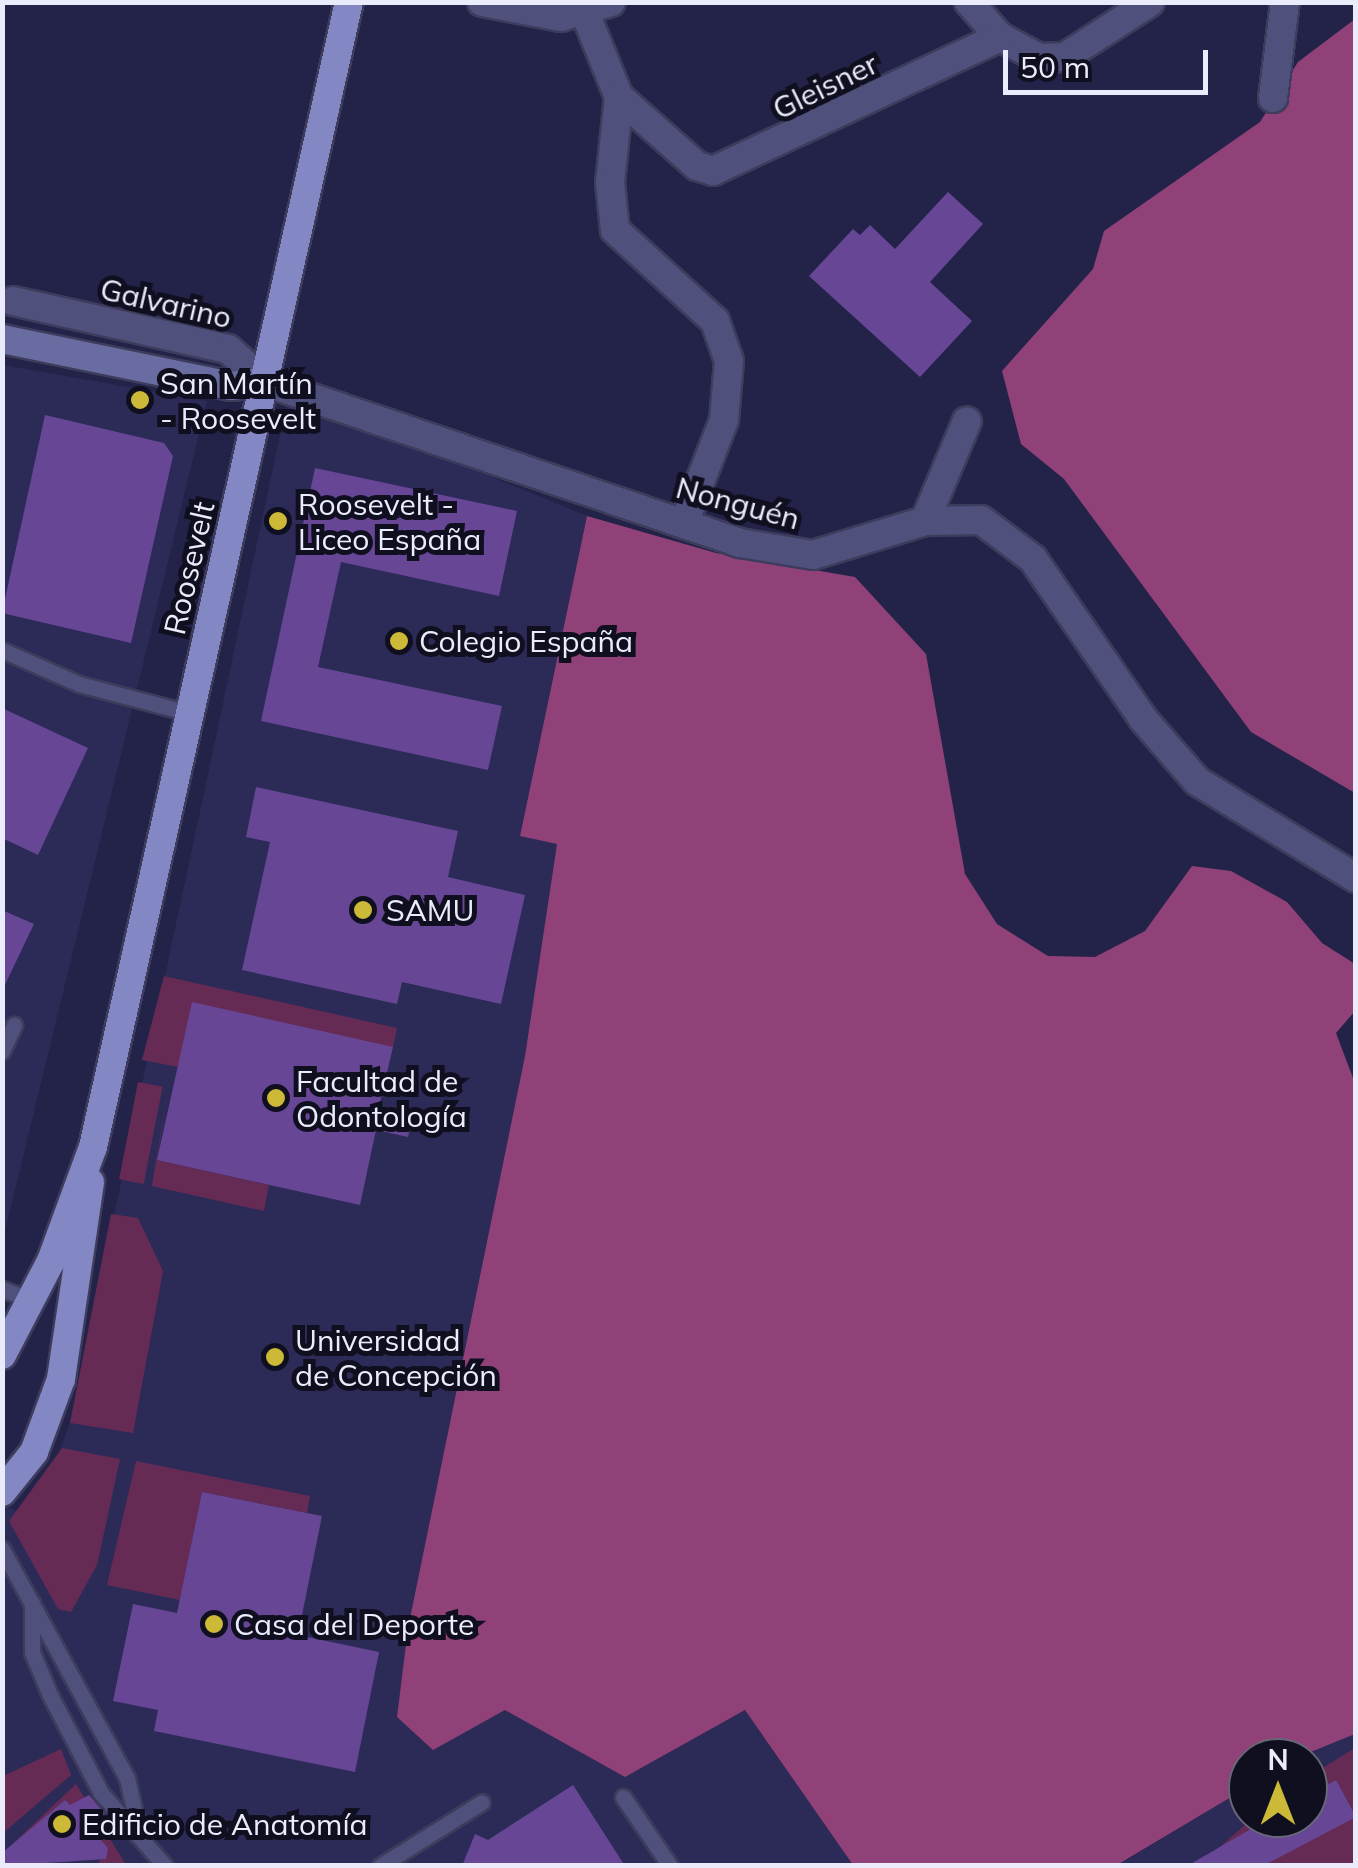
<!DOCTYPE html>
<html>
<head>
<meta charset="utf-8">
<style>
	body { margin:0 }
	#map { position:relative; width:1358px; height:1868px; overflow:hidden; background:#23234a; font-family:Mulish,sans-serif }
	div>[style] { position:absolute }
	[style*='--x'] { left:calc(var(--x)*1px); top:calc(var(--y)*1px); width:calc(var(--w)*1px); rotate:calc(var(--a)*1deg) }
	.built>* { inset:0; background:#2c2b58 }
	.green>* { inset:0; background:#662b54; transform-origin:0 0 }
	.forest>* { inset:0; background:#904178 }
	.building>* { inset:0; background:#674696 }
	.roads { filter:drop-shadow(2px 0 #3e3c5c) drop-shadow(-2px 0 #3e3c5c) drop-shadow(0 2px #3e3c5c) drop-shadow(0 -2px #3e3c5c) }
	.service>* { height:15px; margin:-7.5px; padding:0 7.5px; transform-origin:7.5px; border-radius:7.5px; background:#4f517c }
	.minor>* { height:28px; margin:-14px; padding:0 14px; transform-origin:14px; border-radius:14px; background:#4f517c }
	.secondary>* { height:28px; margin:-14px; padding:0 14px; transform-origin:14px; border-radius:14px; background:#696ca0 }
	.primary>* { height:28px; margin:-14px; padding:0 14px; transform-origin:14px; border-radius:14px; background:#8387c4 }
	.dots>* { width:28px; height:28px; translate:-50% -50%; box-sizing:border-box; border:5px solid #0f0f20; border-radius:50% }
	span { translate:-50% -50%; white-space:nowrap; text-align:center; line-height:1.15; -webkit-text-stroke:10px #0f0f20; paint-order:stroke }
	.street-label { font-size:30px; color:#eaecfc }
	.poi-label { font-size:30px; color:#eaecfc }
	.left { translate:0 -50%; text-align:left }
	.frame { position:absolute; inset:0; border:5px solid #eaecfc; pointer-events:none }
	.north { position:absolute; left:1228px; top:1738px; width:100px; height:100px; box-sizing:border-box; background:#0f0f20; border:2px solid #676778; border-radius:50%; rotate:0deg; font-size:28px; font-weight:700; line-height:40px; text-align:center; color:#eaecfc }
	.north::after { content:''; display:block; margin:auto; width:35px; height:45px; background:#ccb938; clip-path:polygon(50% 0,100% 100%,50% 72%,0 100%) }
	.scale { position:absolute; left:1003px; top:50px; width:205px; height:45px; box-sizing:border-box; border:5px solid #eaecfc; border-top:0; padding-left:12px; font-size:30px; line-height:35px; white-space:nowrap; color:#eaecfc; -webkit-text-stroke:8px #0f0f20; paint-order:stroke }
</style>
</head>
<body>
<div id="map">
	<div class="built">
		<i style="clip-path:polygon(3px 365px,207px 401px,3px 1239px)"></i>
		<i style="clip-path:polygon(289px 393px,587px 516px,520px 835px,557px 844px,525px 1056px,408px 1628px,397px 1717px,433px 1749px,505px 1710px,625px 1777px,745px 1710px,853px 1865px,3px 1866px,3px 1506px,20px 1512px,53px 1469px,70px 1423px)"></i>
		<i style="clip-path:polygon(1355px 1734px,1355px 1865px,1117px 1866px,1248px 1787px,1248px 1818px,1308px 1818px,1308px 1758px,1296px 1758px)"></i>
	</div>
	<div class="green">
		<i style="clip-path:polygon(164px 976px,397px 1028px,393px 1047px,178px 1067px,142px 1060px)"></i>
		<i style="left:138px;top:1082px;width:25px;height:99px;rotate:11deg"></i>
		<i style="clip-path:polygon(168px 1088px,157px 1160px,269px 1185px,264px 1211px,152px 1186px)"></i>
		<i style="clip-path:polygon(111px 1214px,138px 1218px,163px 1271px,133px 1433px,70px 1423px)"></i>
		<i style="clip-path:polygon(62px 1448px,120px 1459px,97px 1565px,71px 1612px,58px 1609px,9px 1521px)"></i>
		<i style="clip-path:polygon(136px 1461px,310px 1496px,307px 1513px,202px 1492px,180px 1600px,107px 1585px)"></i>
		<i style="clip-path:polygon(1355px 1748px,1355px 1865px,1198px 1866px,1253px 1818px,1308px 1818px,1308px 1777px)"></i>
		<i style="clip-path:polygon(61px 1749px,71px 1775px,3px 1833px,3px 1776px)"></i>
		<i style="clip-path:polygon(76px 1784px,126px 1865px,97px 1865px,108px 1848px,65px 1800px,3px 1853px)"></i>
	</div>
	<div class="forest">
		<i style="clip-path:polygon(1355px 19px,1355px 793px,1251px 732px,1064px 479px,1021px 444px,1002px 371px,1093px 269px,1104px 231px,1260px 122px,1298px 62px)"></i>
		<i style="clip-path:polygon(587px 516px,716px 553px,855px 577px,926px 654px,965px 874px,997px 924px,1048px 956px,1095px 957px,1145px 931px,1192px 866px,1231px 871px,1287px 902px,1322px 943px,1355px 964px,1355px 1011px,1336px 1033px,1356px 1086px,1355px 1734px,1296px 1758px,1248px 1758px,1248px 1787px,1117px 1865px,853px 1865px,745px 1710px,625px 1777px,505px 1710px,433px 1750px,397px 1717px,408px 1628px,525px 1056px,557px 844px,520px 836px)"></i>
	</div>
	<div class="building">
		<i style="clip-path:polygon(948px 192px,983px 224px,930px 282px,972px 321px,920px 377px,809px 276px,853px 229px,860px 235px,870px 225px,895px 249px)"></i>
		<i style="clip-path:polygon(45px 415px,164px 443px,173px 456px,131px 643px,2px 613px)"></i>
		<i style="clip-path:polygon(315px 468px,517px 511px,499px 596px,341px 562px,318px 667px,502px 706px,488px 770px,261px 721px)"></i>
		<i style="clip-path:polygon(2px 708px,88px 748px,38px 855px,2px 838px)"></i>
		<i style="clip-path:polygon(256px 787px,458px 831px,448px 877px,525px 895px,501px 1004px,402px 982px,397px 1004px,242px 970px,270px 842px,246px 837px)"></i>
		<i style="clip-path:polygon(2px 910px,34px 924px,2px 991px)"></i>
		<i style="clip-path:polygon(192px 1002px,393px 1047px,379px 1107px,413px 1115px,408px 1137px,376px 1130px,360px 1205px,157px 1160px)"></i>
		<i style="clip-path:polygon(202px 1492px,322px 1516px,298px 1635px,379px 1652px,355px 1772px,154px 1731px,158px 1710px,113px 1701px,133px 1604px,177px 1613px)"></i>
		<i style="clip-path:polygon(1336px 1780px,1356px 1817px,1263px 1866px,1187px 1866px,1270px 1818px,1308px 1818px,1308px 1796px)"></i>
		<i style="clip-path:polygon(573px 1785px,625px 1866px,462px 1866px,475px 1834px,488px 1840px)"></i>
		<i style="clip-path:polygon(89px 1795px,105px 1814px,86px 1823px,108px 1848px,106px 1859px,2px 1866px,2px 1853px,65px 1800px,70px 1805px)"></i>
	</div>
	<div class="roads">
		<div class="service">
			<i style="--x:2;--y:650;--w:84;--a:23.8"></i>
			<i style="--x:79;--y:684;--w:114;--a:14.8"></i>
			<i style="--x:2;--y:1051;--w:29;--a:-65"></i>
			<i style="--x:2;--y:1289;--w:33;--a:21"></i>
			<i style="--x:2;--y:1549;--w:261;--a:61.4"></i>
			<i style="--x:127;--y:1778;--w:50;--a:77.3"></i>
			<i style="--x:32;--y:1603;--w:49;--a:90"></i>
			<i style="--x:32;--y:1652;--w:47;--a:67.3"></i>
			<i style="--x:50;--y:1695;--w:110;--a:62.5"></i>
			<i style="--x:101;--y:1793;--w:97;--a:48.8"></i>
			<i style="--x:623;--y:1797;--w:83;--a:55.7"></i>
			<i style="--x:380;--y:1866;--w:120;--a:-32.1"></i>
		</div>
		<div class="minor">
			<i style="--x:482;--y:2;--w:80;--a:10.8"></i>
			<i style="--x:561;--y:17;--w:52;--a:-16.7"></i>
			<i style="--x:969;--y:2;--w:47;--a:48.5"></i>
			<i style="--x:1000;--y:37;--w:44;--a:28.3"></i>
			<i style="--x:1039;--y:58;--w:26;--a:-2"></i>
			<i style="--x:1065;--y:57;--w:101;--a:-32.9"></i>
			<i style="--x:585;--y:13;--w:91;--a:68"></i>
			<i style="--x:619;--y:97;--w:104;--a:41.5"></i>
			<i style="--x:697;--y:166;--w:17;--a:17"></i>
			<i style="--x:713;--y:171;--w:317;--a:-25"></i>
			<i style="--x:619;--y:97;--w:85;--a:96"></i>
			<i style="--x:610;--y:182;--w:48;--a:84.1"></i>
			<i style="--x:615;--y:230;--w:135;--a:42.3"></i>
			<i style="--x:715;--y:321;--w:42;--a:70.7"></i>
			<i style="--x:729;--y:361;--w:59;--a:94.8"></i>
			<i style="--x:724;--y:420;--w:110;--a:111.2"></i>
			<i style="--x:1273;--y:98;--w:97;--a:-82.9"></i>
			<i style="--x:13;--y:301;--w:220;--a:12.6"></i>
			<i style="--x:228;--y:349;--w:50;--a:41.7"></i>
			<i style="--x:265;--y:382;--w:502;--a:18.72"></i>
			<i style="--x:740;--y:543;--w:74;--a:9.3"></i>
			<i style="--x:813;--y:555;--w:117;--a:-16.9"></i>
			<i style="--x:925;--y:521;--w:56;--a:-1"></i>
			<i style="--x:981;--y:520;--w:65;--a:36.9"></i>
			<i style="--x:1033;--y:559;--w:196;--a:55.4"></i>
			<i style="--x:1144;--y:720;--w:81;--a:49"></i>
			<i style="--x:1197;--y:781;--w:186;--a:31.4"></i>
			<i style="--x:925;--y:521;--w:108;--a:-67.2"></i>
		</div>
		<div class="secondary">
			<i style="--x:2;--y:339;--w:234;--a:11.6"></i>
			<i style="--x:231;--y:386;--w:34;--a:-7"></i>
		</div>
		<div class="primary">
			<i style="--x:2;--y:1355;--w:106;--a:-62.5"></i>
			<i style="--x:51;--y:1261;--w:121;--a:-69.8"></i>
			<i style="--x:93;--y:1147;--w:1173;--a:-77.4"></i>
			<i style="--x:2;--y:1492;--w:51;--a:-51.3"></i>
			<i style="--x:34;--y:1452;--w:78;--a:-69.7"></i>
			<i style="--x:61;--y:1379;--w:199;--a:-81.6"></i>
		</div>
	</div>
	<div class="dots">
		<i style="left:140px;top:400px;background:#ccb938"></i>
		<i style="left:278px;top:521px;background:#ccb938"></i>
		<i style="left:399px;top:641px;background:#ccb938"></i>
		<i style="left:363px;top:910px;background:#ccb938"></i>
		<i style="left:276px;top:1098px;background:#ccb938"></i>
		<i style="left:275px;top:1357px;background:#ccb938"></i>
		<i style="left:214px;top:1624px;background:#ccb938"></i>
		<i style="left:62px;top:1824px;background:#ccb938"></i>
	</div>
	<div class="street-label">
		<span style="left:825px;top:86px;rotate:-26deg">Gleisner</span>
		<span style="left:166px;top:303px;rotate:13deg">Galvarino</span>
		<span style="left:738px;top:503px;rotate:15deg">Nonguén</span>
		<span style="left:189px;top:568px;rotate:-77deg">Roosevelt</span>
	</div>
	<div class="poi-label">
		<span class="left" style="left:160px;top:400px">San Martín<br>- Roosevelt</span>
		<span class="left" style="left:298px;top:521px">Roosevelt -<br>Liceo España</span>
		<span class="left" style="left:419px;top:641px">Colegio España</span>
		<span class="left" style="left:386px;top:910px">SAMU</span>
		<span class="left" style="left:296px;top:1098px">Facultad de<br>Odontología</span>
		<span class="left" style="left:295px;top:1357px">Universidad<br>de Concepción</span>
		<span class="left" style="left:234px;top:1624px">Casa del Deporte</span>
		<span class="left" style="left:82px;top:1824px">Edificio de Anatomía</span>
	</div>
	<div class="frame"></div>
	<div class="north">N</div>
	<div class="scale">50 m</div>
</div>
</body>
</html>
